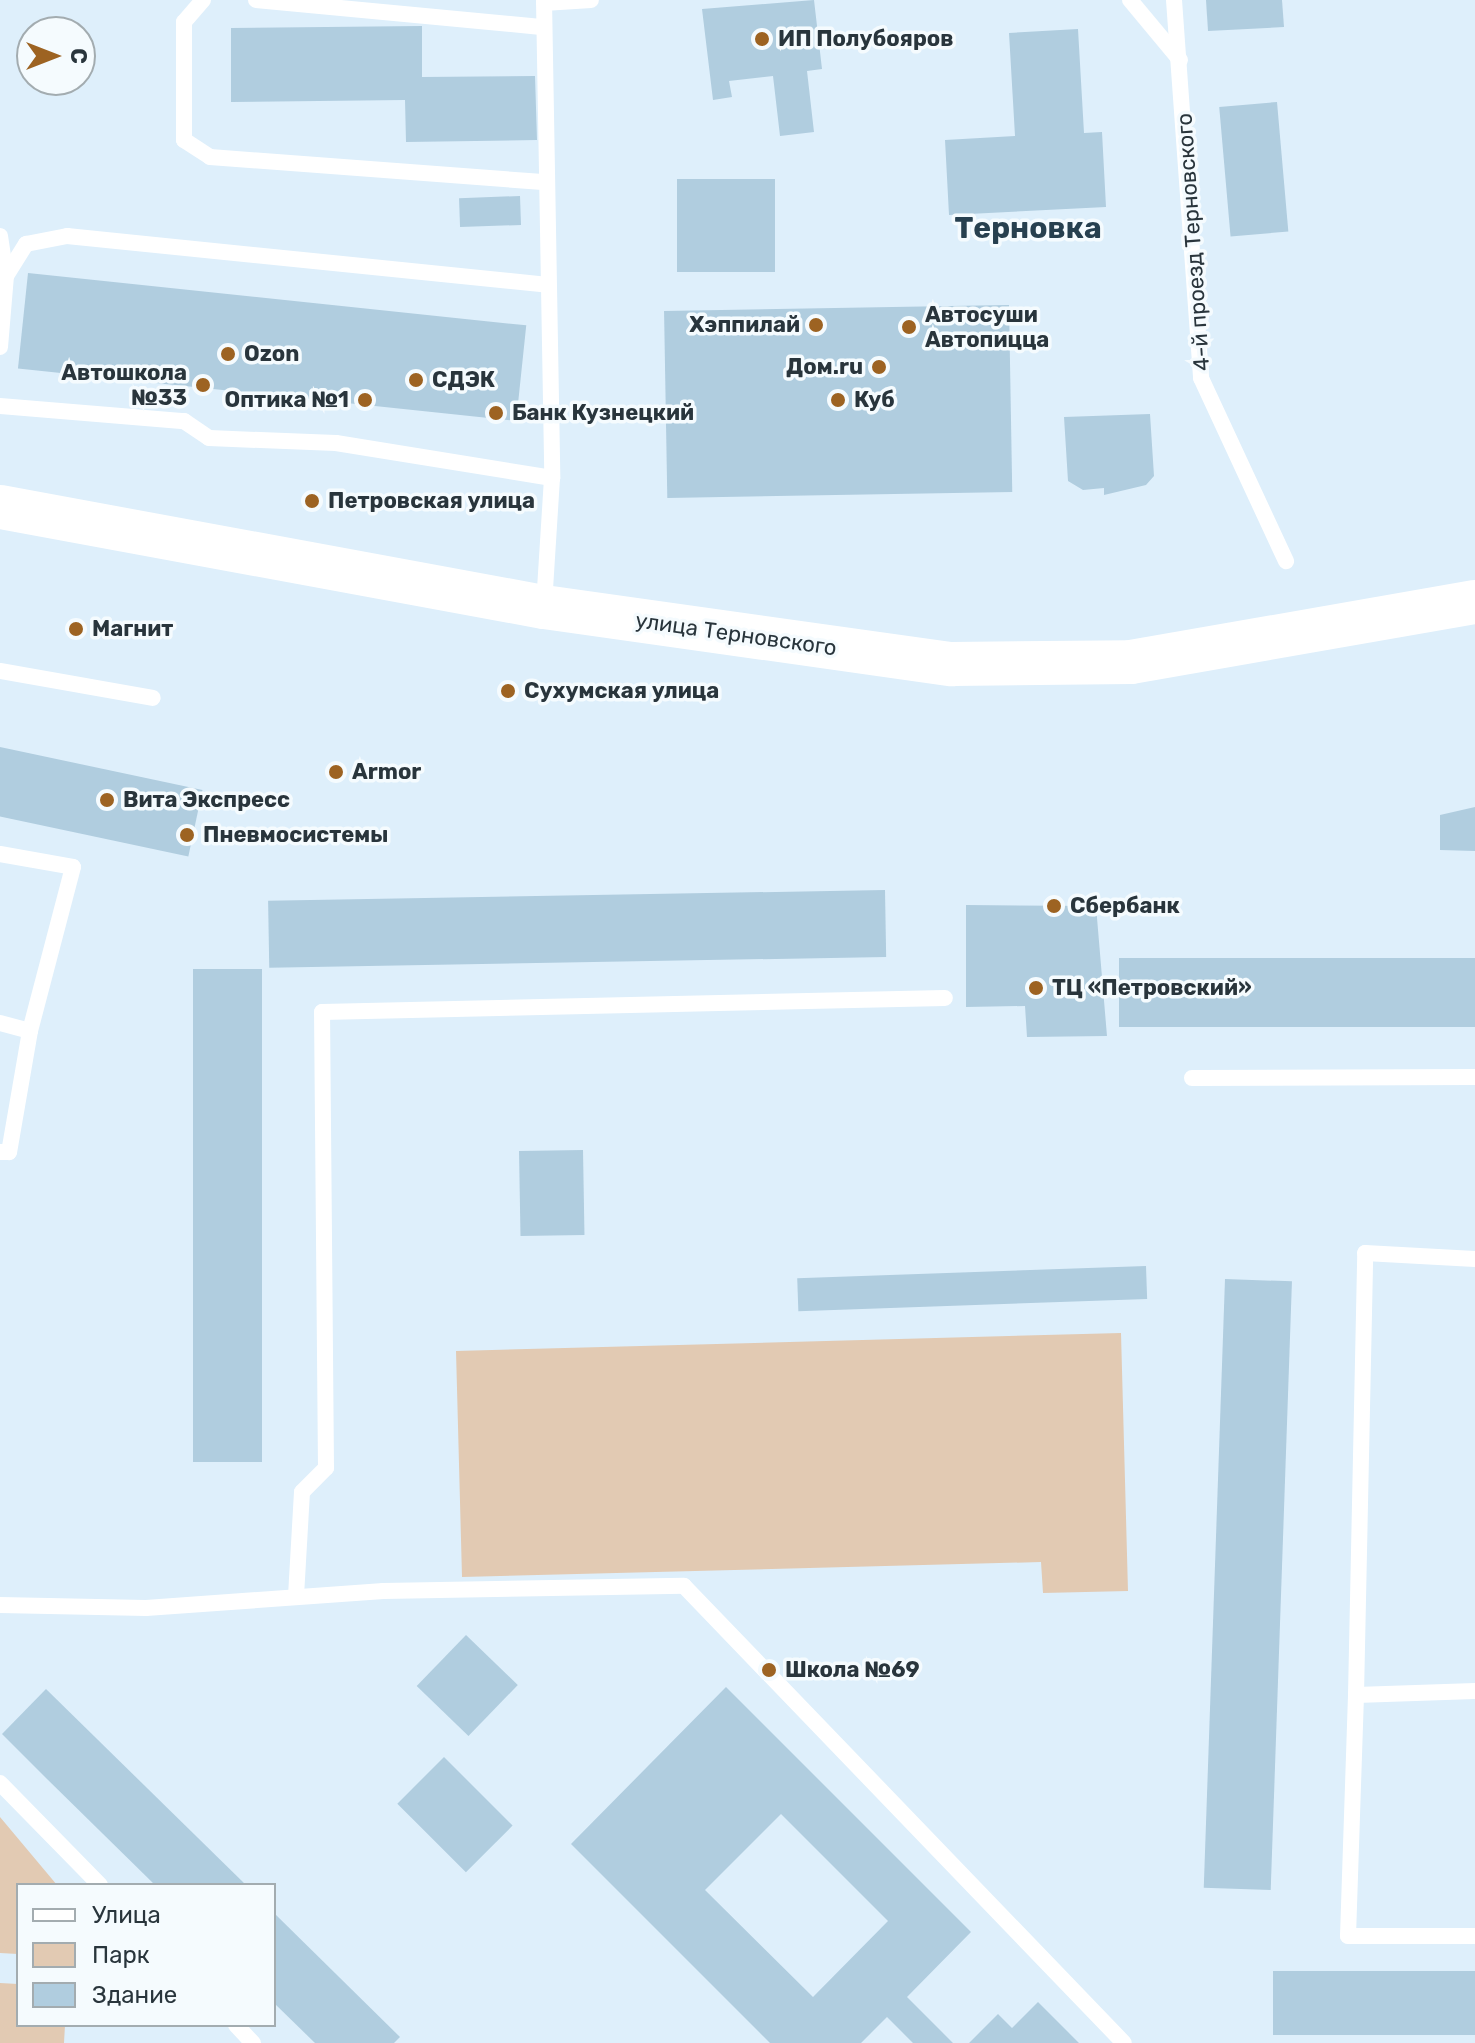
<!DOCTYPE html>
<html>
<head>
<meta charset="utf-8">
<style>
	body { margin:0 }
	#map { position:relative; width:1475px; height:2043px; overflow:hidden; background:#deeffb; font-family:Rubik,sans-serif }
	div>[style] { position:absolute }
	[style*='--x'] { left:calc(var(--x)*1px); top:calc(var(--y)*1px); width:calc(var(--w)*1px); rotate:calc(var(--a)*1deg) }
	.green>* { inset:0; background:#e2cab3 }
	.building>* { inset:0; background:#b0cddf; transform-origin:0 0 }
	.service>* { height:16px; margin:-8px; padding:0 8px; transform-origin:8px; border-radius:8px; background:#fff }
	.primary>* { height:44px; margin:-22px; padding:0 22px; transform-origin:22px; border-radius:22px; background:#fff }
	.dots>* { width:22px; height:22px; translate:-50% -50%; box-sizing:border-box; border:4px solid #f5fbfe; border-radius:50% }
	span { translate:-50% -50%; white-space:nowrap; text-align:center; line-height:1.15; -webkit-text-stroke:7px #f5fbfe; paint-order:stroke }
	.poi-label { font-size:22px; color:#29353c; font-weight:700 }
	.left { translate:0 -50%; text-align:left }
	.right { translate:-100% -50%; text-align:right }
	.street-label { font-size:22px; color:#29353c }
	.district-label { font-size:30px; color:#27404f; font-weight:700 }
	.legend { position:absolute; left:16px; top:1883px; width:260px; height:144px; box-sizing:border-box; background:#f5fbfe; border:2px solid #a3acb0; margin:0; padding:10px 14px; list-style:none; font-size:24px; color:#29353c }
	.legend li { display:flex; align-items:center; gap:16px; height:40px }
	.legend b { width:40px; border:2px solid #a3acb0 }
	.north { position:absolute; left:16px; top:16px; width:80px; height:80px; box-sizing:border-box; background:#f5fbfe; border:2px solid #a3acb0; border-radius:50%; rotate:90deg; font-size:22px; font-weight:700; line-height:32px; text-align:center; color:#29353c }
	.north::after { content:''; display:block; margin:auto; width:28px; height:36px; background:#9d6322; clip-path:polygon(50% 0,100% 100%,50% 72%,0 100%) }
</style>
</head>
<body>
<div id="map">
	<div class="green">
		<i style="clip-path:polygon(1121px 1333px,1128px 1591px,1043px 1593px,1041px 1562px,462px 1577px,456px 1351px)"></i>
		<i style="clip-path:polygon(0 1817px,57px 1885px,18px 1885px,18px 1954px,0 1953px)"></i>
		<i style="clip-path:polygon(0 1983px,18px 1984px,18px 2025px,65px 2025px,64px 2043px,0 2043px)"></i>
	</div>
	<div class="building">
		<i style="clip-path:polygon(814px 0,822px 69px,807px 71px,814px 132px,780px 136px,773px 76px,729px 81px,732px 97px,713px 100px,702px 9px)"></i>
		<i style="clip-path:polygon(1206px 0,1282px 0,1284px 27px,1208px 31px)"></i>
		<i style="clip-path:polygon(422px 26px,422px 77px,535px 76px,537px 140px,406px 142px,405px 100px,231px 102px,231px 28px)"></i>
		<i style="clip-path:polygon(1078px 29px,1084px 133px,1102px 132px,1106px 207px,949px 215px,945px 140px,1015px 136px,1009px 33px)"></i>
		<i style="left:1277px;top:102px;width:130px;height:58px;rotate:85deg"></i>
		<i style="left:677px;top:179px;width:98px;height:93px"></i>
		<i style="left:520px;top:196px;width:29px;height:61px;rotate:88deg"></i>
		<i style="left:28px;top:273px;width:501px;height:96px;rotate:6deg"></i>
		<i style="left:1009px;top:305px;width:187px;height:345px;rotate:89deg"></i>
		<i style="clip-path:polygon(1150px 414px,1154px 476px,1146px 485px,1104px 495px,1104px 488px,1083px 490px,1068px 481px,1064px 417px)"></i>
		<i style="left:0;top:747px;width:207px;height:68px;rotate:12deg"></i>
		<i style="clip-path:polygon(1475px 807px,1475px 851px,1440px 850px,1440px 815px)"></i>
		<i style="left:885px;top:890px;width:67px;height:617px;rotate:89deg"></i>
		<i style="clip-path:polygon(966px 905px,1096px 906px,1107px 1036px,1027px 1037px,1025px 1006px,966px 1007px)"></i>
		<i style="left:1475px;top:958px;width:69px;height:356px;rotate:90deg"></i>
		<i style="left:193px;top:969px;width:69px;height:493px"></i>
		<i style="left:583px;top:1150px;width:85px;height:64px;rotate:89deg"></i>
		<i style="left:1146px;top:1266px;width:33px;height:349px;rotate:88deg"></i>
		<i style="left:1225px;top:1279px;width:67px;height:609px;rotate:2deg"></i>
		<i style="left:466px;top:1635px;width:72px;height:71px;rotate:44deg"></i>
		<i style="clip-path:polygon(evenodd,726px 1687px,971px 1932px,907px 1997px,953px 2043px,913px 2043px,887px 2017px,861px 2043px,770px 2043px,571px 1844px,726px 1687px,781px 1814px,888px 1921px,813px 1997px,705px 1890px,781px 1814px)"></i>
		<i style="clip-path:polygon(46px 1689px,246px 1885px,155px 1885px,46px 1778px,2px 1734px)"></i>
		<i style="left:444px;top:1757px;width:97px;height:66px;rotate:45deg"></i>
		<i style="clip-path:polygon(274px 1913px,400px 2037px,394px 2043px,315px 2043px,274px 2003px)"></i>
		<i style="left:1273px;top:1971px;width:202px;height:64px"></i>
		<i style="clip-path:polygon(1038px 2002px,1079px 2043px,969px 2043px,998px 2014px,1012px 2028px)"></i>
	</div>
	<div class="service">
		<i style="--x:203;--y:0;--w:29;--a:131"></i>
		<i style="--x:184;--y:22;--w:118;--a:90"></i>
		<i style="--x:184;--y:140;--w:31;--a:33"></i>
		<i style="--x:210;--y:157;--w:337;--a:4.3"></i>
		<i style="--x:256;--y:0;--w:289;--a:5.4"></i>
		<i style="--x:544;--y:0;--w:478;--a:89"></i>
		<i style="--x:552;--y:478;--w:128;--a:93.6"></i>
		<i style="--x:1130;--y:0;--w:78;--a:50.2"></i>
		<i style="--x:1174;--y:0;--w:379;--a:85.9"></i>
		<i style="--x:1201;--y:378;--w:202;--a:65.1"></i>
		<i style="--x:544;--y:3;--w:47;--a:-3.7"></i>
		<i style="--x:0;--y:236;--w:40;--a:81.5"></i>
		<i style="--x:0;--y:347;--w:71;--a:-85.2"></i>
		<i style="--x:6;--y:276;--w:38;--a:-58"></i>
		<i style="--x:26;--y:244;--w:42;--a:-11"></i>
		<i style="--x:67;--y:236;--w:481;--a:5.8"></i>
		<i style="--x:0;--y:406;--w:185;--a:4.7"></i>
		<i style="--x:184;--y:421;--w:30;--a:34"></i>
		<i style="--x:209;--y:438;--w:127;--a:2.3"></i>
		<i style="--x:336;--y:443;--w:219;--a:9.2"></i>
		<i style="--x:0;--y:671;--w:155;--a:10"></i>
		<i style="--x:0;--y:854;--w:74;--a:10.1"></i>
		<i style="--x:73;--y:867;--w:170;--a:104.7"></i>
		<i style="--x:30;--y:1031;--w:123;--a:99.8"></i>
		<i style="--x:9;--y:1152;--w:9;--a:180"></i>
		<i style="--x:0;--y:1023;--w:31;--a:15"></i>
		<i style="--x:1192;--y:1078;--w:283;--a:-0.2"></i>
		<i style="--x:296;--y:1596;--w:104;--a:-86.7"></i>
		<i style="--x:302;--y:1492;--w:34;--a:-45"></i>
		<i style="--x:326;--y:1468;--w:456;--a:-90.5"></i>
		<i style="--x:322;--y:1012;--w:623;--a:-1.29"></i>
		<i style="--x:0;--y:1605;--w:146;--a:1.2"></i>
		<i style="--x:146;--y:1608;--w:238;--a:-4.1"></i>
		<i style="--x:383;--y:1591;--w:301;--a:-1"></i>
		<i style="--x:684;--y:1586;--w:634;--a:46.09"></i>
		<i style="--x:1475;--y:1691;--w:119;--a:178.1"></i>
		<i style="--x:1356;--y:1695;--w:241;--a:91.9"></i>
		<i style="--x:1348;--y:1936;--w:127;--a:0"></i>
		<i style="--x:1356;--y:1695;--w:442;--a:-88.8"></i>
		<i style="--x:1365;--y:1253;--w:110;--a:3.1"></i>
		<i style="--x:0;--y:1783;--w:143;--a:45.6"></i>
		<i style="--x:236;--y:2025;--w:25;--a:47"></i>
	</div>
	<div class="primary">
		<i style="--x:0;--y:507;--w:553;--a:10.42"></i>
		<i style="--x:544;--y:607;--w:412;--a:8"></i>
		<i style="--x:952;--y:664;--w:179;--a:-0.6"></i>
		<i style="--x:1131;--y:662;--w:349;--a:-9.9"></i>
	</div>
	<div class="dots">
		<i style="left:762px;top:39px;background:#9d6322"></i>
		<i style="left:816px;top:325px;background:#9d6322"></i>
		<i style="left:909px;top:327px;background:#9d6322"></i>
		<i style="left:228px;top:354px;background:#9d6322"></i>
		<i style="left:879px;top:367px;background:#9d6322"></i>
		<i style="left:416px;top:380px;background:#9d6322"></i>
		<i style="left:203px;top:385px;background:#9d6322"></i>
		<i style="left:365px;top:400px;background:#9d6322"></i>
		<i style="left:838px;top:400px;background:#9d6322"></i>
		<i style="left:496px;top:413px;background:#9d6322"></i>
		<i style="left:312px;top:501px;background:#9d6322"></i>
		<i style="left:76px;top:629px;background:#9d6322"></i>
		<i style="left:508px;top:691px;background:#9d6322"></i>
		<i style="left:336px;top:772px;background:#9d6322"></i>
		<i style="left:107px;top:800px;background:#9d6322"></i>
		<i style="left:187px;top:835px;background:#9d6322"></i>
		<i style="left:1054px;top:906px;background:#9d6322"></i>
		<i style="left:1036px;top:988px;background:#9d6322"></i>
		<i style="left:769px;top:1670px;background:#9d6322"></i>
	</div>
	<div class="poi-label">
		<span class="left" style="left:778px;top:39px">ИП Полубояров</span>
		<span class="left" style="left:925px;top:327px">Автосуши<br>Автопицца</span>
		<span class="right" style="left:800px;top:325px">Хэппилай</span>
		<span class="left" style="left:244px;top:354px">Ozon</span>
		<span class="right" style="left:863px;top:367px">Дом.ru</span>
		<span class="right" style="left:187px;top:385px">Автошкола<br>№33</span>
		<span class="left" style="left:432px;top:380px">СДЭК</span>
		<span class="right" style="left:349px;top:400px">Оптика №1</span>
		<span class="left" style="left:854px;top:400px">Куб</span>
		<span class="left" style="left:512px;top:413px">Банк Кузнецкий</span>
		<span class="left" style="left:328px;top:501px">Петровская улица</span>
		<span class="left" style="left:92px;top:629px">Магнит</span>
		<span class="left" style="left:524px;top:691px">Сухумская улица</span>
		<span class="left" style="left:352px;top:772px">Armor</span>
		<span class="left" style="left:123px;top:800px">Вита Экспресс</span>
		<span class="left" style="left:203px;top:835px">Пневмосистемы</span>
		<span class="left" style="left:1070px;top:906px">Сбербанк</span>
		<span class="left" style="left:1052px;top:988px">ТЦ «Петровский»</span>
		<span class="left" style="left:785px;top:1670px">Школа №69</span>
	</div>
	<div class="street-label">
		<span style="left:1193px;top:242px;rotate:-94deg">4-й проезд Терновского</span>
		<span style="left:736px;top:634px;rotate:8deg">улица Терновского</span>
	</div>
	<div class="district-label">
		<span style="left:1028px;top:228px">Терновка</span>
	</div>
	<ul class="legend">
	<li><b style="height:10px;background:#fff"></b>Улица</li>
	<li><b style="height:22px;background:#e2cab3"></b>Парк</li>
	<li><b style="height:22px;background:#b0cddf"></b>Здание</li>
	</ul>
	<div class="north">С</div>
</div>
</body>
</html>
